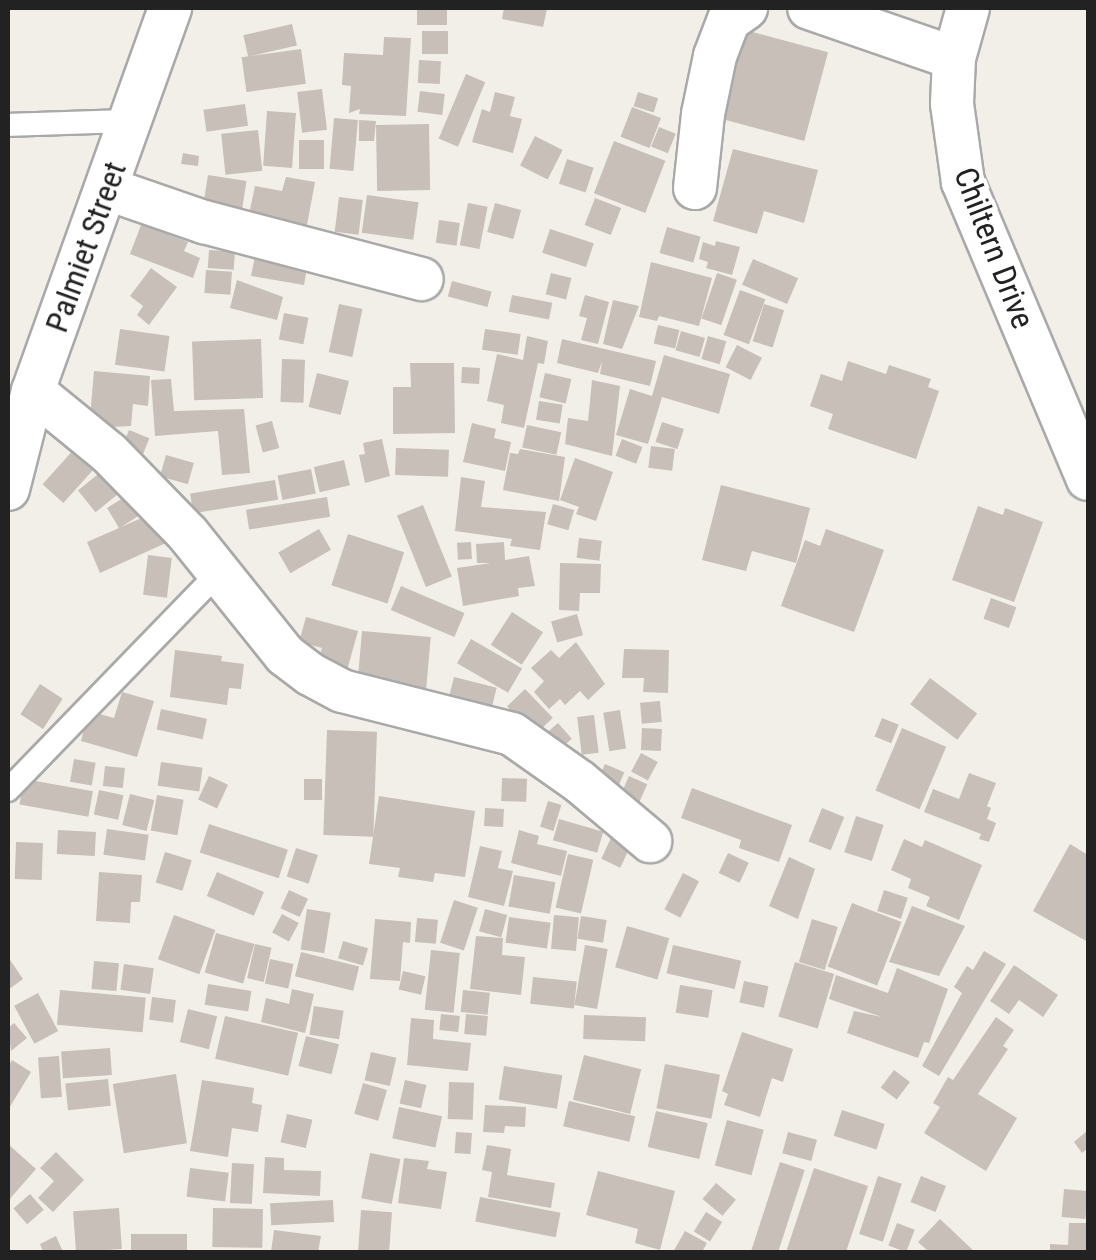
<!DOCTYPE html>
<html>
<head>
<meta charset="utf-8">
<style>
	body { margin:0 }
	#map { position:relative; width:1096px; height:1260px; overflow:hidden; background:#f2efe9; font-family:"Roboto Condensed",sans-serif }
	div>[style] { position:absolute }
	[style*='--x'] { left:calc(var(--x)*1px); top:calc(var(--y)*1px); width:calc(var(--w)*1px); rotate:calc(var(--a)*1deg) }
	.building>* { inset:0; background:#c7bfb8; transform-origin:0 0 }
	.roads { filter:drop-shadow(2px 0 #a9a9a9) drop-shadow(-2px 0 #a9a9a9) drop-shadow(0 2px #a9a9a9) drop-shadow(0 -2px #a9a9a9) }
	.lane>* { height:22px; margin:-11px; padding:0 11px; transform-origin:11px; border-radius:11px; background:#fff }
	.street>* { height:42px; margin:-21px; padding:0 21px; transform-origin:21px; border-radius:21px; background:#fff }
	span { translate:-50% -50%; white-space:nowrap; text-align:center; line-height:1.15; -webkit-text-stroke:8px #fff; paint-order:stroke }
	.street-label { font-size:32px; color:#222 }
	.frame { position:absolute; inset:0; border:10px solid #222; pointer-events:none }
</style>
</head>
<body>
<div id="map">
	<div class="building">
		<i style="left:417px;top:8px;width:30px;height:17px"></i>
		<i style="clip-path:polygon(504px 8px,547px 9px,543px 27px,502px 19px)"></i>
		<i style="left:292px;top:24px;width:22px;height:50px;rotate:77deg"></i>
		<i style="left:745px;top:30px;width:86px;height:92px;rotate:15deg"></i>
		<i style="left:422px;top:31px;width:26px;height:23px"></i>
		<i style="clip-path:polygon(384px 37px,411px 38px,406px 116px,359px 114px,360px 109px,349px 113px,351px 86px,342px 85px,344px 53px,383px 55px)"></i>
		<i style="left:301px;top:49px;width:35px;height:60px;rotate:82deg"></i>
		<i style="left:419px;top:60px;width:22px;height:23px;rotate:3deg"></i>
		<i style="left:466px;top:74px;width:21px;height:70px;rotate:23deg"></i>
		<i style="left:322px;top:89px;width:41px;height:25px;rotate:83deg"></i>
		<i style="left:420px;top:91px;width:25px;height:21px;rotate:7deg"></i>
		<i style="clip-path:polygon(495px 92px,515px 97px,510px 116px,522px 119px,513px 153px,472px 142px,482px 109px,490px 112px)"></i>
		<i style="left:638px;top:92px;width:21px;height:15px;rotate:17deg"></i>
		<i style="left:245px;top:104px;width:22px;height:42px;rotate:82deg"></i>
		<i style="left:632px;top:107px;width:31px;height:32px;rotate:21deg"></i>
		<i style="left:267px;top:111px;width:29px;height:55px;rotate:4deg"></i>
		<i style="left:334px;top:118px;width:24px;height:51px;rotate:5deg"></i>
		<i style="clip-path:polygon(359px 120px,376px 121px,374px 141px,359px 141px)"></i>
		<i style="left:429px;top:124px;width:66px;height:53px;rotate:89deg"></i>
		<i style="left:659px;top:127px;width:18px;height:21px;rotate:22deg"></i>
		<i style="left:258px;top:130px;width:41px;height:37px;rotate:84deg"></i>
		<i style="left:535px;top:136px;width:31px;height:33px;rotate:27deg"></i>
		<i style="left:299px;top:140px;width:25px;height:29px"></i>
		<i style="left:614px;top:141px;width:55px;height:56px;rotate:21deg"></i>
		<i style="clip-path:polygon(733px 149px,818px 170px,804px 223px,764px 211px,757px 234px,713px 221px)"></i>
		<i style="clip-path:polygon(183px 153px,199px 156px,198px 166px,181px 164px)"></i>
		<i style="left:567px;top:159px;width:28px;height:26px;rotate:18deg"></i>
		<i style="left:208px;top:175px;width:39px;height:33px;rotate:9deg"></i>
		<i style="clip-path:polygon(286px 177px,315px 182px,307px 225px,249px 214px,255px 186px,282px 191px)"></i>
		<i style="left:367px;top:195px;width:52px;height:38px;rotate:8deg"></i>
		<i style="left:339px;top:197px;width:24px;height:35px;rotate:7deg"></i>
		<i style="left:595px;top:198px;width:28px;height:29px;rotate:21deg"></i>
		<i style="left:468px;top:203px;width:20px;height:43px;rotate:11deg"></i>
		<i style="left:495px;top:203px;width:27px;height:30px;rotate:15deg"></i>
		<i style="clip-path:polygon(146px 212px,172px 222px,167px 234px,188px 242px,184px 251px,200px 258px,193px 278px,130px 254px)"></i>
		<i style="left:439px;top:220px;width:21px;height:23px;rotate:8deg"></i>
		<i style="left:667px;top:227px;width:35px;height:27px;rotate:16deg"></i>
		<i style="left:550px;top:229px;width:46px;height:25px;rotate:18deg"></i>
		<i style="clip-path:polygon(716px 241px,740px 247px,732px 275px,706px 268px,708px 262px,699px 259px,703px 242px,715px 246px)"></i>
		<i style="left:209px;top:250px;width:26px;height:18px;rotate:4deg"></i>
		<i style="clip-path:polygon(256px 251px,309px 256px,304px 285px,251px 276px)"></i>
		<i style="left:753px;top:259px;width:49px;height:28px;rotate:23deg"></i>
		<i style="clip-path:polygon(651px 262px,712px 278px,699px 326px,659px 316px,657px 321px,639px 317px)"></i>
		<i style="clip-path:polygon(151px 268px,177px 287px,149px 325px,137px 315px,143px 306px,130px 296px)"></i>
		<i style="left:206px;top:270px;width:26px;height:23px;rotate:4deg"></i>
		<i style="left:551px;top:273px;width:21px;height:22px;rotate:14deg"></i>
		<i style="left:717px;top:273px;width:21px;height:48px;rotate:19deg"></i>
		<i style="clip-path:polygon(237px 280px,283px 297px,277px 320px,230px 308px)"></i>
		<i style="left:452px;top:281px;width:41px;height:16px;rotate:15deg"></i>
		<i style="left:740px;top:290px;width:27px;height:48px;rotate:20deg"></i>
		<i style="left:512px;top:295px;width:41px;height:17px;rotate:11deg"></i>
		<i style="clip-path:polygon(585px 295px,609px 302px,598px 344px,581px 340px,587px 318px,579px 316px)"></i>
		<i style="clip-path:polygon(613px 300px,639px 306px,622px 349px,603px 344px)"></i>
		<i style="left:339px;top:304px;width:24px;height:49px;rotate:12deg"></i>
		<i style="left:764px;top:304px;width:21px;height:39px;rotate:17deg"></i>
		<i style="left:284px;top:313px;width:25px;height:27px;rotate:11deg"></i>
		<i style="left:658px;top:325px;width:22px;height:19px;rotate:13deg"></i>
		<i style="left:120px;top:329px;width:50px;height:36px;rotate:8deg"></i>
		<i style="left:485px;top:329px;width:36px;height:21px;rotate:8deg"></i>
		<i style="left:681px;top:331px;width:25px;height:20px;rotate:16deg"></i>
		<i style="clip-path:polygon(527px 336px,548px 341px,544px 364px,538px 363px,524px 428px,501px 423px,504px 405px,487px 401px,497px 354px,523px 360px)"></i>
		<i style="left:708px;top:336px;width:19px;height:24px;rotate:16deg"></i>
		<i style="left:261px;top:339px;width:59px;height:69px;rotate:88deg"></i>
		<i style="clip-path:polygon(562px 339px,656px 361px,650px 386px,600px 374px,602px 361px,598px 373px,557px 363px)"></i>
		<i style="left:737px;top:345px;width:28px;height:25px;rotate:27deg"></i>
		<i style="clip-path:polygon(664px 355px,730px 374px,719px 414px,662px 397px,648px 444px,616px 435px,630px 389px,652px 396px)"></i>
		<i style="left:282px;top:359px;width:23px;height:43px;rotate:2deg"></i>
		<i style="clip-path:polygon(848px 361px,886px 374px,889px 365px,931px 379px,928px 387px,939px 391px,916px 459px,828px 429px,833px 414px,810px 406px,821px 374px,842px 381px)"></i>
		<i style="clip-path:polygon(410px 363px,454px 363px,455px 433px,393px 434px,393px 387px,411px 387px)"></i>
		<i style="left:462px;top:367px;width:18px;height:16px;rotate:3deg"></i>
		<i style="clip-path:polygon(94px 371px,150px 376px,148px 406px,133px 404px,131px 426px,89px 428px)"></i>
		<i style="left:317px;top:373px;width:33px;height:35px;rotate:14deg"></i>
		<i style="left:545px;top:373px;width:27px;height:25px;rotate:13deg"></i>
		<i style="clip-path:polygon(171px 379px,174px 411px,244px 409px,250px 473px,222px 475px,218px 431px,155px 436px,151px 380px)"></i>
		<i style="clip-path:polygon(592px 380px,620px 386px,612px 456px,565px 444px,568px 418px,588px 421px)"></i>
		<i style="left:539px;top:401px;width:24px;height:19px;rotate:9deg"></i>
		<i style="left:272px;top:421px;width:28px;height:17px;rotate:75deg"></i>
		<i style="left:662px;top:422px;width:23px;height:21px;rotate:18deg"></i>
		<i style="clip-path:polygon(472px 423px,496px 429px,494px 438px,511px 442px,505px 471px,463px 462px)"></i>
		<i style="left:527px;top:425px;width:35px;height:23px;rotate:12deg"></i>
		<i style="left:129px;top:430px;width:22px;height:23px;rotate:22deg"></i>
		<i style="clip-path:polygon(382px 439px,390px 476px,365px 483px,359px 455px,365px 454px,363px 443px)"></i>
		<i style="left:622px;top:439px;width:22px;height:18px;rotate:21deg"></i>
		<i style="left:651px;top:446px;width:24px;height:22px;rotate:7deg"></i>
		<i style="left:76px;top:447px;width:28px;height:50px;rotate:42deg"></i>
		<i style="left:396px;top:448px;width:53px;height:27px;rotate:2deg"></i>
		<i style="clip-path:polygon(520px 449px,565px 457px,559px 501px,503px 490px,510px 453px,518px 454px)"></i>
		<i style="left:166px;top:455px;width:29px;height:22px;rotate:16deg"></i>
		<i style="clip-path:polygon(575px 458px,613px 472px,596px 521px,576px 514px,579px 507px,560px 500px)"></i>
		<i style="left:344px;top:460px;width:26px;height:31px;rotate:77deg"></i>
		<i style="left:311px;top:469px;width:25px;height:34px;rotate:79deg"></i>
		<i style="left:102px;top:471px;width:28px;height:31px;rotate:51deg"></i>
		<i style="clip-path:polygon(461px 477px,485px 481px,481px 507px,546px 512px,540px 550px,510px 546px,512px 539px,455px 531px)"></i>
		<i style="left:275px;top:480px;width:20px;height:86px;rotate:81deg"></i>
		<i style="clip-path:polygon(721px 485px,810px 508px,796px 563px,752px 551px,746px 571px,702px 560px)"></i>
		<i style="clip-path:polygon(139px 488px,151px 508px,121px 527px,155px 512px,168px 542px,100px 573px,87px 542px,119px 528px,107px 508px)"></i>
		<i style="left:327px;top:497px;width:20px;height:82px;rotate:81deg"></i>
		<i style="left:553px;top:504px;width:22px;height:21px;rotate:16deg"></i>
		<i style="left:423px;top:505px;width:77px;height:28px;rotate:68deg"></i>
		<i style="clip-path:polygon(978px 506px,1003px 515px,1005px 508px,1043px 522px,1014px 602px,952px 580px)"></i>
		<i style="left:319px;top:529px;width:24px;height:47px;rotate:60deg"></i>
		<i style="clip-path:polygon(826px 529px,884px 550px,854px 632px,781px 606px,805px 540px,820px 546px)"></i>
		<i style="left:348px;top:534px;width:59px;height:54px;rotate:18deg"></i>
		<i style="left:579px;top:538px;width:23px;height:20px;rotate:7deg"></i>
		<i style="left:471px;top:542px;width:17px;height:14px;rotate:87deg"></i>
		<i style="clip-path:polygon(504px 542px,505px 560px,529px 556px,535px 586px,518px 588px,519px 596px,463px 606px,457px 568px,491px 563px,477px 563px,476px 544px)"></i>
		<i style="left:148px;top:555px;width:24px;height:40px;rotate:7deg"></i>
		<i style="clip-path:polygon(560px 563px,601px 564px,600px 593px,580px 593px,579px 611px,559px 610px)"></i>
		<i style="left:401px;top:586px;width:69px;height:26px;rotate:23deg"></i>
		<i style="left:991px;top:598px;width:27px;height:22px;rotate:20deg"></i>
		<i style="left:512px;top:612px;width:37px;height:39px;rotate:33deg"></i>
		<i style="left:577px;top:614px;width:22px;height:27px;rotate:74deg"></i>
		<i style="clip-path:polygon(306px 617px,358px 631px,346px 674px,316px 666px,322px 648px,299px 642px)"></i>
		<i style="left:362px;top:631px;width:69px;height:53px;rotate:5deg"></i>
		<i style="left:471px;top:639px;width:59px;height:28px;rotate:30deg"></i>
		<i style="clip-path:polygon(576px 642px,605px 684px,588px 700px,580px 691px,565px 705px,560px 699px,549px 709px,534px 692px,544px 681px,531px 668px,551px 650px,559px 658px)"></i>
		<i style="clip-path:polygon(624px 649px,669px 650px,668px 693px,643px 692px,644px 678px,622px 678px)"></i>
		<i style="clip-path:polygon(175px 650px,222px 656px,221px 661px,244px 664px,241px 689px,229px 688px,227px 705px,170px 697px)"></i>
		<i style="left:454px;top:677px;width:44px;height:26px;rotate:14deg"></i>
		<i style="left:930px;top:678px;width:59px;height:33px;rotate:37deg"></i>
		<i style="left:40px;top:684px;width:27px;height:36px;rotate:33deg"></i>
		<i style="left:525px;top:689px;width:40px;height:25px;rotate:46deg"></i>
		<i style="clip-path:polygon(122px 692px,154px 701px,137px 757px,81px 741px,89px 711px,114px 718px)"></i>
		<i style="left:660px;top:701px;width:21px;height:20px;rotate:85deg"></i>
		<i style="left:161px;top:709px;width:47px;height:21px;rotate:12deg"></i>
		<i style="left:620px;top:710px;width:39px;height:17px;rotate:81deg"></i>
		<i style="left:594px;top:715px;width:38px;height:17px;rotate:83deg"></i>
		<i style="left:882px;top:718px;width:18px;height:20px;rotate:22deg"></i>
		<i style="left:558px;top:723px;width:21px;height:23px;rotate:49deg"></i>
		<i style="left:642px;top:728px;width:20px;height:22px;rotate:3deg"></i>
		<i style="left:902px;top:728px;width:48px;height:68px;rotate:23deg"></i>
		<i style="left:327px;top:730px;width:50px;height:105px;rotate:2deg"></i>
		<i style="left:641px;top:753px;width:19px;height:21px;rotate:28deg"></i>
		<i style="left:74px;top:759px;width:22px;height:23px;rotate:10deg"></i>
		<i style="left:161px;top:762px;width:42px;height:24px;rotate:8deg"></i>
		<i style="left:605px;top:764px;width:21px;height:18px;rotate:23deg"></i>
		<i style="left:105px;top:766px;width:20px;height:20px;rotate:6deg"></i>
		<i style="clip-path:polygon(969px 773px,996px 783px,987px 806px,991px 808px,987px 819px,996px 823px,989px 842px,979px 839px,981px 834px,924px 812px,933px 789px,959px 799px)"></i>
		<i style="left:209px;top:776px;width:21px;height:26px;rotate:25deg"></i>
		<i style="left:629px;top:776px;width:20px;height:20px;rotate:24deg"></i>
		<i style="left:502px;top:778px;width:25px;height:23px;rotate:2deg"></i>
		<i style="left:24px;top:779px;width:70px;height:26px;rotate:10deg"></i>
		<i style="left:304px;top:779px;width:18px;height:21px"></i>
		<i style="clip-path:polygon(692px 788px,792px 825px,779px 862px,739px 848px,741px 840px,681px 818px)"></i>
		<i style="left:99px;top:790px;width:25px;height:25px;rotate:12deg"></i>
		<i style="left:130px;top:794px;width:25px;height:32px;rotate:14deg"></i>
		<i style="left:157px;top:795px;width:27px;height:36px;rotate:10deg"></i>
		<i style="clip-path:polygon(379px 796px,475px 811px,465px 877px,435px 873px,433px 882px,398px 877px,400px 868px,369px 864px)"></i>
		<i style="left:548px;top:801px;width:14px;height:27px;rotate:17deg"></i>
		<i style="left:485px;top:808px;width:19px;height:18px;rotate:3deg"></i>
		<i style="left:822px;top:808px;width:24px;height:36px;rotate:22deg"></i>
		<i style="left:856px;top:816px;width:29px;height:38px;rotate:18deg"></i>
		<i style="left:559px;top:819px;width:46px;height:22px;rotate:16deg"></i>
		<i style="left:209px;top:824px;width:83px;height:30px;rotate:18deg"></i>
		<i style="left:107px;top:829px;width:42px;height:26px;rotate:8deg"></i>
		<i style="left:58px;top:830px;width:38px;height:24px;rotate:3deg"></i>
		<i style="clip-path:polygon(519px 830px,539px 836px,537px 844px,567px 851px,561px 876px,511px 863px)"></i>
		<i style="left:611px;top:838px;width:21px;height:23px;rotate:25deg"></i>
		<i style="clip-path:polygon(904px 839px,922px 847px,925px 840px,982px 865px,959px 920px,926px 906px,930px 897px,908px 888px,911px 879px,891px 870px)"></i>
		<i style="left:16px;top:842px;width:27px;height:37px;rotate:2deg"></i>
		<i style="clip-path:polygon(1070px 844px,1088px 855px,1088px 942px,1033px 911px)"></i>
		<i style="clip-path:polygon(480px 846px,502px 851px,498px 868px,513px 871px,504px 906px,468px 897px)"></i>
		<i style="left:296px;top:848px;width:23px;height:30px;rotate:18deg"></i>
		<i style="left:165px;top:852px;width:28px;height:32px;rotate:17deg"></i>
		<i style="left:728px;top:853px;width:23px;height:22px;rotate:25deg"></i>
		<i style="left:568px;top:854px;width:26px;height:55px;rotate:13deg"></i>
		<i style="clip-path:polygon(789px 857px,815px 869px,798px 919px,769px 906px)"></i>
		<i style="clip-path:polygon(99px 872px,142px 875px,140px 902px,131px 902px,130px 923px,96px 921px)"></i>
		<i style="left:217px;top:872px;width:51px;height:26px;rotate:23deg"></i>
		<i style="left:683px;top:873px;width:18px;height:41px;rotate:27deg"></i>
		<i style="left:514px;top:875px;width:42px;height:32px;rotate:10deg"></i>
		<i style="left:289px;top:890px;width:21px;height:20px;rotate:25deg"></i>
		<i style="left:884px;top:890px;width:25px;height:22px;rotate:18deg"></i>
		<i style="left:454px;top:900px;width:25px;height:45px;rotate:18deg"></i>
		<i style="left:852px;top:903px;width:53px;height:68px;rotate:21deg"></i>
		<i style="clip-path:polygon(912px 906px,965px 926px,939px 976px,889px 962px)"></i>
		<i style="left:307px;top:909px;width:24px;height:41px;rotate:9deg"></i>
		<i style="left:485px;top:909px;width:23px;height:23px;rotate:15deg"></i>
		<i style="left:282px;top:914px;width:19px;height:21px;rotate:28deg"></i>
		<i style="left:174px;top:915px;width:44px;height:47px;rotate:20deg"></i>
		<i style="left:554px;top:915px;width:25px;height:34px;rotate:5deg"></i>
		<i style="left:581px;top:916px;width:26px;height:23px;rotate:9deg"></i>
		<i style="left:509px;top:917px;width:42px;height:26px;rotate:8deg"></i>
		<i style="left:417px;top:918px;width:21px;height:24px;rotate:5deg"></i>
		<i style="clip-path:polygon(375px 919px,411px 922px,410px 943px,403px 942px,400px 981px,370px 979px)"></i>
		<i style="left:812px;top:919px;width:27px;height:45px;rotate:17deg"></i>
		<i style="left:627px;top:926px;width:44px;height:43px;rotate:16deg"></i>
		<i style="left:216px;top:933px;width:40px;height:41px;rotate:16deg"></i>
		<i style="clip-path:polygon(476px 936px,503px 938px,502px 955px,525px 957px,521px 995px,470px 989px)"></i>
		<i style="left:343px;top:941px;width:26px;height:18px;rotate:16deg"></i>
		<i style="left:255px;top:944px;width:17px;height:35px;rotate:13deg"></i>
		<i style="left:585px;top:945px;width:23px;height:61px;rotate:10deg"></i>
		<i style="left:673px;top:945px;width:70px;height:29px;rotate:13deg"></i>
		<i style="left:431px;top:950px;width:29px;height:60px;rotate:6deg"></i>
		<i style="clip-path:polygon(984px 951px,1006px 964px,939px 1076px,922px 1066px,962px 993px,954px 987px,967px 966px,973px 970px)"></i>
		<i style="left:301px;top:952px;width:60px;height:25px;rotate:14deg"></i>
		<i style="clip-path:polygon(8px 957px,23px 979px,8px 990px)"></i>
		<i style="left:270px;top:959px;width:24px;height:25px;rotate:12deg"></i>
		<i style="left:94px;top:961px;width:25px;height:28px;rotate:5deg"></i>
		<i style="left:795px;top:962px;width:41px;height:57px;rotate:17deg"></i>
		<i style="left:124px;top:964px;width:30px;height:26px;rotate:8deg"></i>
		<i style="clip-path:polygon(1014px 965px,1058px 995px,1043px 1017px,1019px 1000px,1009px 1014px,990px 1001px)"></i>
		<i style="clip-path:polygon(897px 968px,948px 989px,929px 1043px,924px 1042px,918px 1058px,847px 1033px,854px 1011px,882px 1017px,829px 999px,836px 975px,888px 993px)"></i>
		<i style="left:403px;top:971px;width:23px;height:19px;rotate:13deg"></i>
		<i style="left:533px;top:977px;width:44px;height:27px;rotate:6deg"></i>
		<i style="left:744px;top:981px;width:25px;height:22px;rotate:12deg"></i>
		<i style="left:208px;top:984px;width:44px;height:21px;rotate:9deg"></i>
		<i style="left:680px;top:985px;width:33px;height:28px;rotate:9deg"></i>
		<i style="clip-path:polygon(292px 989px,314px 994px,305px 1033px,261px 1022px,266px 998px,289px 1004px)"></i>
		<i style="left:60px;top:990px;width:86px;height:35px;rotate:5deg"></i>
		<i style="left:463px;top:990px;width:27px;height:22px;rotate:6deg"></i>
		<i style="left:38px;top:993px;width:43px;height:27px;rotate:62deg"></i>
		<i style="left:152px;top:997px;width:24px;height:23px;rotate:7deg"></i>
		<i style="left:314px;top:1006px;width:30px;height:29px;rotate:9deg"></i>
		<i style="left:188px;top:1009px;width:30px;height:34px;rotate:14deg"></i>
		<i style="left:441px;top:1014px;width:19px;height:16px;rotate:6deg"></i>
		<i style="left:466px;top:1014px;width:22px;height:20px;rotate:5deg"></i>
		<i style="left:584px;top:1015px;width:62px;height:24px;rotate:2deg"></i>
		<i style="left:225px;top:1016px;width:75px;height:44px;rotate:13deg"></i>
		<i style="clip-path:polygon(996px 1017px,1014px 1030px,1003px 1046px,1008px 1049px,978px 1094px,1017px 1118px,986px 1171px,924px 1133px,940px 1107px,933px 1103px,948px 1077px,953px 1080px)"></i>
		<i style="clip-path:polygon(411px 1018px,434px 1020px,433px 1039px,471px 1043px,468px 1071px,407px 1065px)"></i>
		<i style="clip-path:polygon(14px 1023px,27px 1038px,11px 1051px,8px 1028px)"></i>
		<i style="clip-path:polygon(742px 1032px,793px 1049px,783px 1082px,772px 1078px,760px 1117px,724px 1105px,728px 1094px,722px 1091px)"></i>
		<i style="left:306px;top:1036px;width:34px;height:31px;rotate:14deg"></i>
		<i style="left:110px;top:1048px;width:27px;height:49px;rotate:86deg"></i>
		<i style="left:371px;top:1052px;width:26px;height:29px;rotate:13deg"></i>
		<i style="left:584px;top:1055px;width:59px;height:46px;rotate:14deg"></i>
		<i style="left:59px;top:1056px;width:41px;height:21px;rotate:86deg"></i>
		<i style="clip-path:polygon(12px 1060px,31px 1072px,8px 1110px,8px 1066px)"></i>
		<i style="left:665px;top:1064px;width:56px;height:45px;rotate:11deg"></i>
		<i style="left:504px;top:1066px;width:59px;height:34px;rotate:9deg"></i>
		<i style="left:894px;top:1070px;width:20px;height:22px;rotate:37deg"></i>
		<i style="left:176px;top:1074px;width:70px;height:64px;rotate:81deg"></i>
		<i style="left:108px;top:1079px;width:27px;height:43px;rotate:84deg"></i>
		<i style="clip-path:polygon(202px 1080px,254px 1088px,252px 1103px,262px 1105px,258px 1132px,232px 1128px,228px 1157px,190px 1151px)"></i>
		<i style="left:405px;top:1080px;width:22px;height:24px;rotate:13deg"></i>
		<i style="left:449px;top:1082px;width:25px;height:37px;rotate:2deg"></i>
		<i style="left:363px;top:1083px;width:25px;height:32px;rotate:16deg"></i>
		<i style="left:569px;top:1101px;width:68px;height:26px;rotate:13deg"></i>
		<i style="clip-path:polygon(485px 1105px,526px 1107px,525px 1127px,505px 1126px,504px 1133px,483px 1132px)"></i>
		<i style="left:399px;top:1107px;width:44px;height:32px;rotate:12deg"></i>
		<i style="left:842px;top:1110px;width:45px;height:27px;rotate:18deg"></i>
		<i style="left:656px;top:1111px;width:53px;height:37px;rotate:13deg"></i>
		<i style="left:287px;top:1114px;width:26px;height:29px;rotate:13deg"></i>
		<i style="left:727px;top:1120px;width:38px;height:47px;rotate:15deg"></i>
		<i style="clip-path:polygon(1088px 1130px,1088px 1148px,1082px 1153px,1074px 1142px)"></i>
		<i style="left:456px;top:1132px;width:16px;height:21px;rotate:4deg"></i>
		<i style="left:788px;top:1132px;width:30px;height:22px;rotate:15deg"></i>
		<i style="clip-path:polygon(8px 1144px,36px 1169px,8px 1201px)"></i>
		<i style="clip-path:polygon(487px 1145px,511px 1149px,507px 1175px,555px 1183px,551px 1208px,488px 1197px,492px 1172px,482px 1170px)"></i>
		<i style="clip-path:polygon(56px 1152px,84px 1180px,53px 1212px,38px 1198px,54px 1181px,40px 1168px)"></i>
		<i style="left:370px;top:1153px;width:31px;height:46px;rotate:11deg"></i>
		<i style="clip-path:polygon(265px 1157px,284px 1158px,284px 1170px,321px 1171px,320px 1196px,263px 1193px)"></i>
		<i style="clip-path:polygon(404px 1158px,429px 1161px,427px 1169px,447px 1172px,441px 1209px,398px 1203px)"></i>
		<i style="left:780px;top:1162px;width:26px;height:94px;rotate:18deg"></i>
		<i style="left:232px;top:1163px;width:22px;height:40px;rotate:3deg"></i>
		<i style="left:190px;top:1168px;width:39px;height:29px;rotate:7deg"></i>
		<i style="clip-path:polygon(814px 1168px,868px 1186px,846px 1252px,786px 1252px)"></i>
		<i style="clip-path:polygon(598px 1171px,675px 1191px,660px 1250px,635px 1243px,638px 1229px,586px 1215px)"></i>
		<i style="left:878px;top:1176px;width:25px;height:61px;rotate:18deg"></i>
		<i style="left:921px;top:1176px;width:27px;height:28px;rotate:22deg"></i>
		<i style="left:716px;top:1183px;width:26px;height:21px;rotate:40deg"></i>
		<i style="left:1064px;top:1189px;width:24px;height:28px;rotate:5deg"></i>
		<i style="left:30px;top:1194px;width:21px;height:22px;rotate:49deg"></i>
		<i style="left:480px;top:1197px;width:82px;height:25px;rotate:11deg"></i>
		<i style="left:333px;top:1200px;width:22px;height:63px;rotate:87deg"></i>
		<i style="left:119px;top:1208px;width:41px;height:46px;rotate:86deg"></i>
		<i style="left:213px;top:1208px;width:50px;height:39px;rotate:1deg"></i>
		<i style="left:361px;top:1210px;width:31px;height:41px;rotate:4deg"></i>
		<i style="left:706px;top:1212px;width:19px;height:23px;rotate:32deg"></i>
		<i style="clip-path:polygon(940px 1219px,975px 1252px,929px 1252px,918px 1242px)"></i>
		<i style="left:897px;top:1223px;width:19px;height:24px;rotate:21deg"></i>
		<i style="clip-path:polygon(1069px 1223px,1088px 1223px,1088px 1252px,1050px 1252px,1050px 1244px,1068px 1245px)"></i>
		<i style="clip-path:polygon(274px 1230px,321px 1236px,318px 1252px,271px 1252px)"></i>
		<i style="clip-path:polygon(685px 1231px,707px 1243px,702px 1252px,673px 1252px)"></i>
		<i style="left:131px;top:1234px;width:56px;height:18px"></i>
		<i style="clip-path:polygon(56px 1236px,63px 1252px,43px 1252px,40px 1244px)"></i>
	</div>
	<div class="roads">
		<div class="lane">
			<i style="--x:8;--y:125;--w:122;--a:-1.9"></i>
			<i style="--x:8;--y:790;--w:303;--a:-45.9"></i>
		</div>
		<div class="street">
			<i style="--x:809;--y:8;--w:153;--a:19"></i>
			<i style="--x:968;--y:8;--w:52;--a:105.6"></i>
			<i style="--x:954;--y:58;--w:46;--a:92.5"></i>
			<i style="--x:952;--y:104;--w:79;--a:82"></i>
			<i style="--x:963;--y:182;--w:322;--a:67.2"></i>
			<i style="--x:695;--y:188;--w:74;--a:-83.8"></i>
			<i style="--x:703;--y:114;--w:59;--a:-78.3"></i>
			<i style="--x:715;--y:56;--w:39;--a:-69"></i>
			<i style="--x:729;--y:20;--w:21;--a:-35"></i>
			<i style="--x:108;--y:189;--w:102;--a:19"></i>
			<i style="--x:204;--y:222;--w:225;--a:14.7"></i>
			<i style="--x:33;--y:391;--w:98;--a:39.2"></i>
			<i style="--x:109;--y:453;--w:113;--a:45.7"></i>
			<i style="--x:188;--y:534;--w:155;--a:51.3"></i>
			<i style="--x:285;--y:655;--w:31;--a:37"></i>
			<i style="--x:310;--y:674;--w:36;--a:28"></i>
			<i style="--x:342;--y:691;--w:175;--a:14.2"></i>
			<i style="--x:512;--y:734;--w:83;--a:35.2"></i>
			<i style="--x:580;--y:782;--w:92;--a:40.1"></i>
			<i style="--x:8;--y:489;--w:101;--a:-75.7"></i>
			<i style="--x:33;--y:391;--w:407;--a:-70.3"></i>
		</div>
	</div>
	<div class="street-label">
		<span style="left:86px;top:247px;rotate:-70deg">Palmiet Street</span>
		<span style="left:994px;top:248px;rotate:69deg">Chiltern Drive</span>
	</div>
	<div class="frame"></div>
</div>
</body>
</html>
